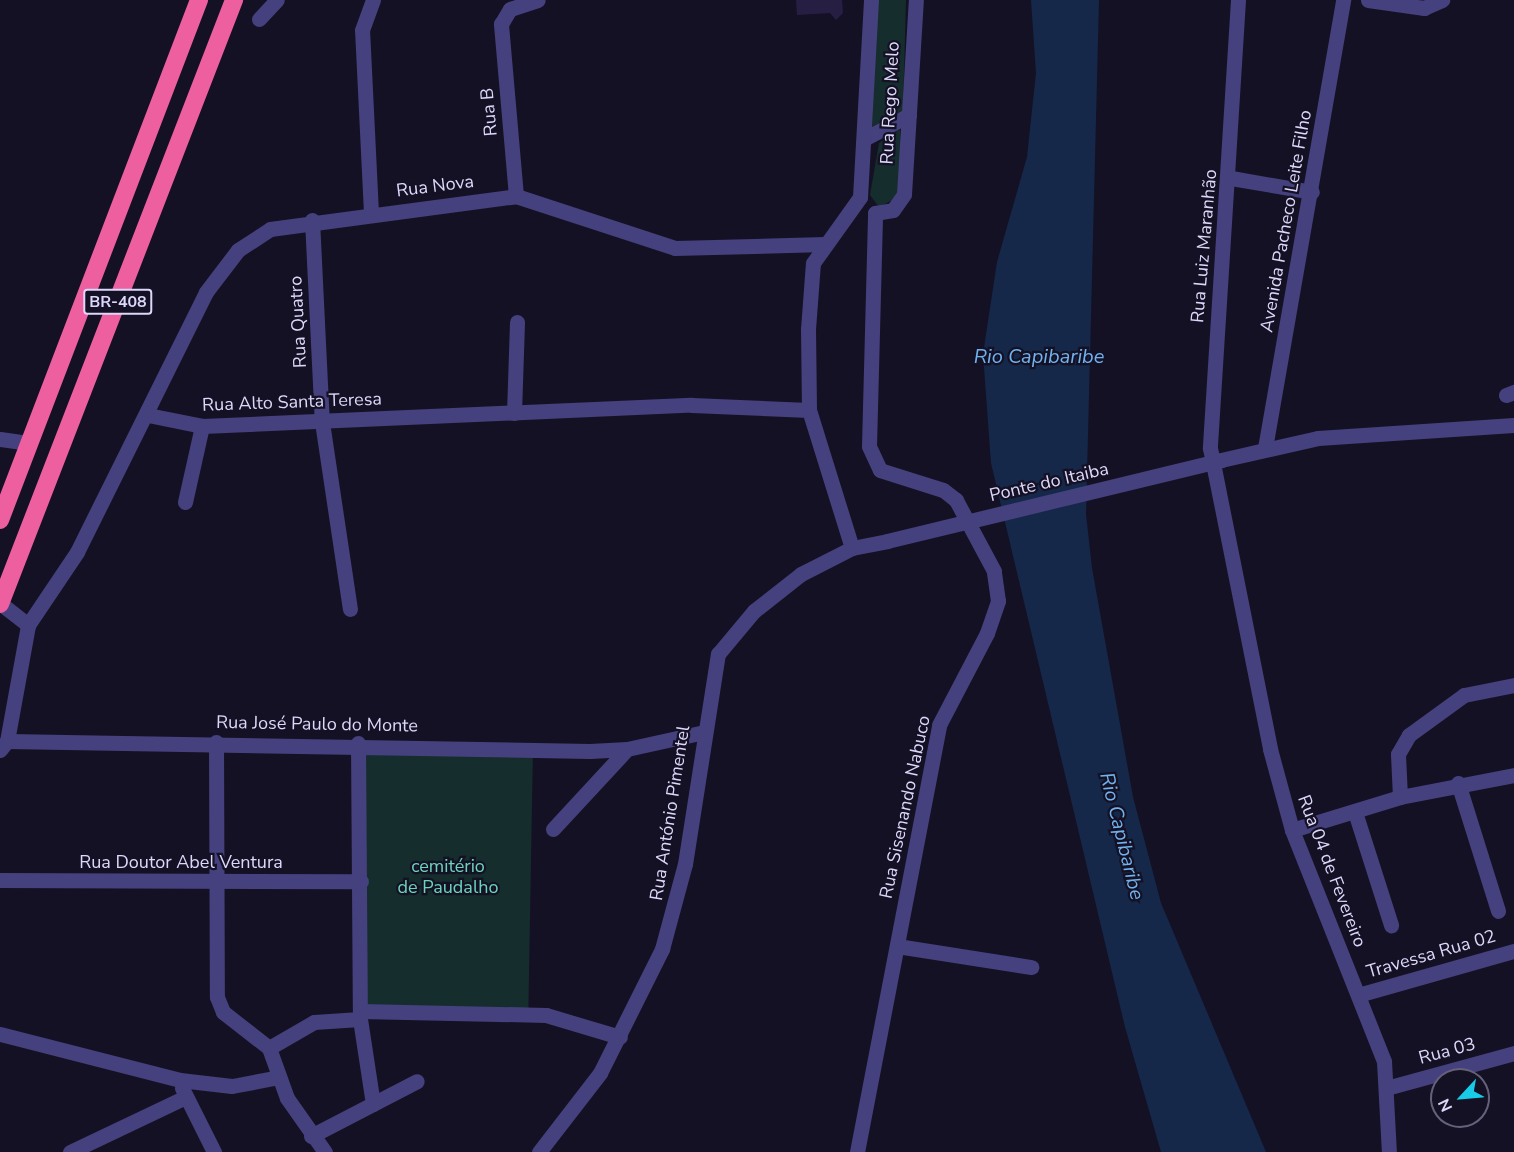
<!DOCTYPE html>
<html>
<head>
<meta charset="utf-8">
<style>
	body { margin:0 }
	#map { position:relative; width:1514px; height:1152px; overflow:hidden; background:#151124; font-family:"Nunito Sans",sans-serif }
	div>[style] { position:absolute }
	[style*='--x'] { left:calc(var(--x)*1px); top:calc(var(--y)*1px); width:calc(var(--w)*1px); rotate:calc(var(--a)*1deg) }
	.green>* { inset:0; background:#152d2d; transform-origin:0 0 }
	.water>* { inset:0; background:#152849 }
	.building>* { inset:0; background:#271f43 }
	.minor>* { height:15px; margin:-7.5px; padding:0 7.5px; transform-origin:7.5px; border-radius:7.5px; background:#45417e }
	.highway>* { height:18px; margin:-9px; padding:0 9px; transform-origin:9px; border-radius:9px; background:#ee5fa0 }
	.minor-bridge>* { height:15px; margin:-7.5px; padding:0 7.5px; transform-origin:7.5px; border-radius:7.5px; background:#45417e }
	span { translate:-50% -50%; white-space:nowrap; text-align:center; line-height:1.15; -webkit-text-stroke:4.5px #151124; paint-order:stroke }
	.shield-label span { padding:2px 4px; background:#151124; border:2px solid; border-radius:4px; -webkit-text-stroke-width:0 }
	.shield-label { font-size:16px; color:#ddd8fb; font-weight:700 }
	.street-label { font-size:18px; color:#ddd8fb }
	.park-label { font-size:18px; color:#6bd4bc }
	.water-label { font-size:20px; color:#70b2f0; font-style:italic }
	.north { position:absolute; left:1430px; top:1068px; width:60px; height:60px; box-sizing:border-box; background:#151124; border:2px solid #65617a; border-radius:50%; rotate:244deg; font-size:16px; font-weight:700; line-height:24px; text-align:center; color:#ddd8fb }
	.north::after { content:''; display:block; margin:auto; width:21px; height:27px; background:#18cce7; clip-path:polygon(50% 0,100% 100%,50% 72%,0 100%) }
</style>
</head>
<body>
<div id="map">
	<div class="green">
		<i style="clip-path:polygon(874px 0,906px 0,903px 110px,872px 127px)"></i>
		<i style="clip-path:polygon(900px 129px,904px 194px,879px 207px,870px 195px,879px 143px)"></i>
		<i style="left:359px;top:744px;width:174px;height:264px;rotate:1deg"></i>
	</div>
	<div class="water">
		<i style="clip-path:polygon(1031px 0,1099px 0,1086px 514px,1092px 568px,1133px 797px,1161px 903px,1266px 1152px,1161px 1152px,1125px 1027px,991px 463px,983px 354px,997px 262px,1027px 157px,1036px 73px)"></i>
	</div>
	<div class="building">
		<i style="clip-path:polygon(796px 0,842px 0,843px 13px,836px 20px,830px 13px,797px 15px)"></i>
	</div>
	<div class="minor">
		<i style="--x:1238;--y:0;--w:449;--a:93.6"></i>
		<i style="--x:1210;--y:448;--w:307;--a:78.7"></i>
		<i style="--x:1270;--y:749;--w:84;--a:74.8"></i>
		<i style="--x:1292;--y:830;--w:249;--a:68.3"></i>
		<i style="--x:1384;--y:1061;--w:91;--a:86.9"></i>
		<i style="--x:1368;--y:0;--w:57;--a:8.1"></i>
		<i style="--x:1424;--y:8;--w:20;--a:-24"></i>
		<i style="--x:259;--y:19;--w:26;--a:-47"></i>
		<i style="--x:864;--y:139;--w:51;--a:-28.1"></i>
		<i style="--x:1231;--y:178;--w:82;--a:9.8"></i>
		<i style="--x:516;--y:196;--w:173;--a:-95"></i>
		<i style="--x:501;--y:24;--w:17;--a:-59"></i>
		<i style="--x:510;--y:9;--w:29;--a:-18"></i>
		<i style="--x:371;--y:213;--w:183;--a:-92.8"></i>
		<i style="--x:362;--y:30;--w:32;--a:-70"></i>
		<i style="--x:312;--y:220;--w:202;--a:87.2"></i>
		<i style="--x:322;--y:422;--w:189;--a:81.5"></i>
		<i style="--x:1506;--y:395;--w:9;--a:-21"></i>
		<i style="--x:514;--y:413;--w:91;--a:-88.1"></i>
		<i style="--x:148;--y:415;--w:55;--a:11.5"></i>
		<i style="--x:202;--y:426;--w:490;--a:-2.5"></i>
		<i style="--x:692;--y:405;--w:117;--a:2.4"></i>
		<i style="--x:0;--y:439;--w:30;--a:8"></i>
		<i style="--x:1265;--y:448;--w:455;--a:-80.1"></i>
		<i style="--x:1221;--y:460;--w:99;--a:-12.8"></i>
		<i style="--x:1318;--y:438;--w:196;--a:-3.8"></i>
		<i style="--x:185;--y:502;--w:78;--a:-77.4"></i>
		<i style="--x:852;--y:548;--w:145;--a:-107.3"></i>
		<i style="--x:809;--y:410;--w:81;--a:-90.7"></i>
		<i style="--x:808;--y:329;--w:66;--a:-85.7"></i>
		<i style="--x:813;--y:263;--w:81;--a:-54.5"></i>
		<i style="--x:860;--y:197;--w:197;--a:-86.8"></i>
		<i style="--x:0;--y:603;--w:36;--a:38"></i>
		<i style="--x:7;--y:741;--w:583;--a:0.98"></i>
		<i style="--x:590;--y:751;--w:37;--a:-3"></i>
		<i style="--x:627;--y:749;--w:79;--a:-12.4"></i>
		<i style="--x:216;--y:742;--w:255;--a:89.8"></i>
		<i style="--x:217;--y:997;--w:16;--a:68"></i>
		<i style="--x:223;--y:1012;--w:58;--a:38"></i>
		<i style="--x:358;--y:743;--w:276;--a:89.6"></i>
		<i style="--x:360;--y:1019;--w:86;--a:81.3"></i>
		<i style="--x:0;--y:750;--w:11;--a:-52"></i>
		<i style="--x:7;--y:741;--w:118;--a:-79.7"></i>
		<i style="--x:28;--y:625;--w:88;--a:-56.1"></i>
		<i style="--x:77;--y:552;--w:290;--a:-63.6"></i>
		<i style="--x:206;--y:292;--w:53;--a:-52.7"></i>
		<i style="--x:238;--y:250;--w:38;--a:-33"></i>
		<i style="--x:270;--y:229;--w:248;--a:-7.6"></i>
		<i style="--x:516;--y:196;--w:167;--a:18.1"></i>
		<i style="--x:675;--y:248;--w:150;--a:-1.5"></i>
		<i style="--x:1458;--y:783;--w:134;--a:72.6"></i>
		<i style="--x:1400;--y:797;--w:43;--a:-92.7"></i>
		<i style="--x:1398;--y:754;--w:22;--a:-60"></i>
		<i style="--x:1409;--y:735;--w:68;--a:-36"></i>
		<i style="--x:1464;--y:695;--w:51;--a:-11.3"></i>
		<i style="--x:1355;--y:812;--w:119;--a:72.3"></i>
		<i style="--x:553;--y:829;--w:109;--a:-47.2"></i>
		<i style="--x:1292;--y:830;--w:113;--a:-17"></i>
		<i style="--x:1400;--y:797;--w:116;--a:-10.9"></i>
		<i style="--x:0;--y:880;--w:361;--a:0.2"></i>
		<i style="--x:897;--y:946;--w:136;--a:8.9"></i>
		<i style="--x:1358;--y:995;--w:162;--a:-15.8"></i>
		<i style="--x:360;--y:1011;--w:186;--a:1.2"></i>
		<i style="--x:546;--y:1015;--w:77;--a:16.6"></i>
		<i style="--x:0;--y:1034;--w:186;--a:14.3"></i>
		<i style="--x:180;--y:1080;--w:52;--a:6.6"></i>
		<i style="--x:232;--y:1086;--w:48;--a:-10.8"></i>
		<i style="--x:269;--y:1048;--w:53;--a:70.2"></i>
		<i style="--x:287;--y:1098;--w:66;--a:54.9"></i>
		<i style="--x:269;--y:1048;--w:52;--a:-30"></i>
		<i style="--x:314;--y:1022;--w:46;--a:-3.7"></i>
		<i style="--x:1390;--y:1087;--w:129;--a:-15.3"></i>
		<i style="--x:182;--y:1088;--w:72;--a:63.4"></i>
		<i style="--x:311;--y:1136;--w:119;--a:-27.4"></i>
		<i style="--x:70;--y:1152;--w:128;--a:-25.4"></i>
		<i style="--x:539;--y:1152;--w:100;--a:-52.3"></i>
		<i style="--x:600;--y:1073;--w:139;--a:-63.4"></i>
		<i style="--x:662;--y:949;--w:88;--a:-74.9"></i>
		<i style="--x:685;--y:864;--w:213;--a:-81.1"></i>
		<i style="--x:718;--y:654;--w:56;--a:-50.1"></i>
		<i style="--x:754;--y:611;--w:60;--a:-38.2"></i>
		<i style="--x:801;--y:574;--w:57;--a:-27"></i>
		<i style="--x:852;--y:548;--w:36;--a:-11"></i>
		<i style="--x:857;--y:1152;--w:435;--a:-79.1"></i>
		<i style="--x:939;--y:725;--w:104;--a:-62.4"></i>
		<i style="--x:987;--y:633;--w:34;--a:-71"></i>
		<i style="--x:998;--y:601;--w:30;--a:-98"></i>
		<i style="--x:994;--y:571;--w:81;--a:-118.2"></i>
		<i style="--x:956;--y:500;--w:16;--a:-142"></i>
		<i style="--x:943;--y:490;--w:66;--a:-162.4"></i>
		<i style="--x:880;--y:470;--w:26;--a:-115"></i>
		<i style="--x:869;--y:446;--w:233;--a:-88.5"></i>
		<i style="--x:875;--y:213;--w:18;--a:-9"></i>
		<i style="--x:893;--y:210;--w:19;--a:-55"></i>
		<i style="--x:904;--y:194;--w:194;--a:-86.5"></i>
	</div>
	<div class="highway">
		<i style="--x:0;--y:520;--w:557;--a:-69.06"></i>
		<i style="--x:0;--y:604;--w:648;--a:-68.82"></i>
	</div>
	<div class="minor-bridge">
		<i style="--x:887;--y:541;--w:344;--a:-13.6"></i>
	</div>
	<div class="shield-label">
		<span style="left:118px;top:302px">BR-408</span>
	</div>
	<div class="street-label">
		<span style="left:890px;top:103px;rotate:-87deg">Rua Rego Melo</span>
		<span style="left:489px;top:112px;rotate:-95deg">Rua B</span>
		<span style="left:435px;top:186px;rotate:-7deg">Rua Nova</span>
		<span style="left:1286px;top:221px;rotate:-80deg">Avenida Pacheco Leite Filho</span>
		<span style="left:1204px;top:246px;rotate:-85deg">Rua Luiz Maranhão</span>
		<span style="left:298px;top:322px;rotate:-93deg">Rua Quatro</span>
		<span style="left:292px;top:402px;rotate:-2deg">Rua Alto Santa Teresa</span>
		<span style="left:1049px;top:482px;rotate:-13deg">Ponte do Itaiba</span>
		<span style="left:317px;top:724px;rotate:1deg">Rua José Paulo do Monte</span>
		<span style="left:905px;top:807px;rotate:-78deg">Rua Sisenando Nabuco</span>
		<span style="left:670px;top:813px;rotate:-81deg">Rua António Pimentel</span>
		<span style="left:181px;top:862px">Rua Doutor Abel Ventura</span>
		<span style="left:1332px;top:871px;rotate:69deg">Rua 04 de Fevereiro</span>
		<span style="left:1431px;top:954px;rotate:-16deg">Travessa Rua 02</span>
		<span style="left:1447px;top:1051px;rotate:-15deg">Rua 03</span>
	</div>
	<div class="park-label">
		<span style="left:448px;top:877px">cemitério<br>de Paudalho</span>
	</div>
	<div class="water-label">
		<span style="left:1039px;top:356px">Rio Capibaribe</span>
		<span style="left:1122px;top:836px;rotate:76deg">Rio Capibaribe</span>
	</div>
	<div class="north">N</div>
</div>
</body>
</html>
